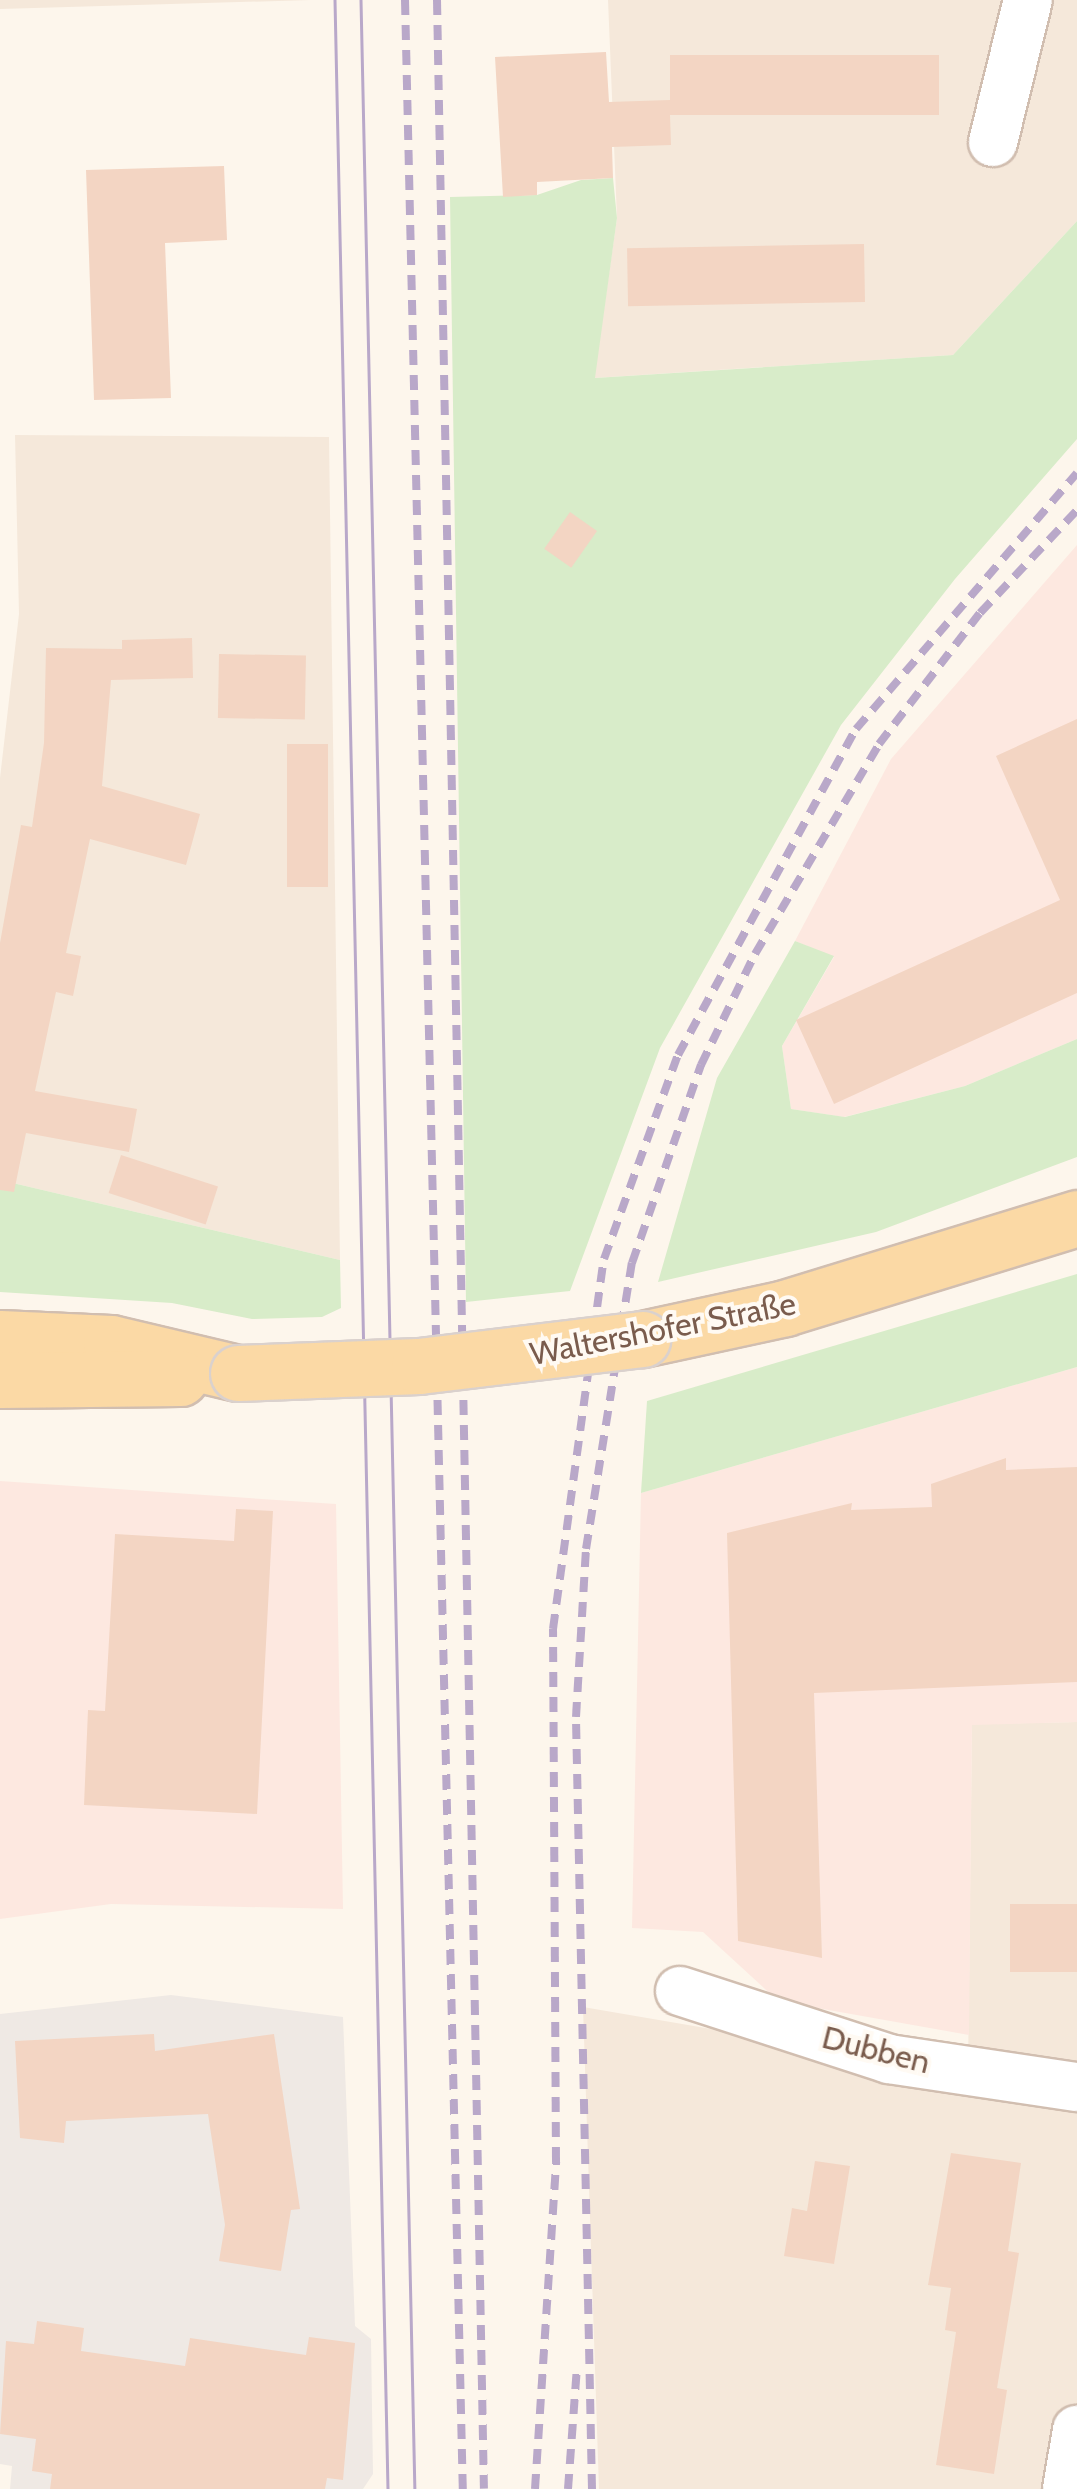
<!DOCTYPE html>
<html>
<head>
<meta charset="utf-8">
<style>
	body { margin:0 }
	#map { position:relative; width:1077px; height:2489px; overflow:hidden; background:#fdf6ec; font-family:Cabin,sans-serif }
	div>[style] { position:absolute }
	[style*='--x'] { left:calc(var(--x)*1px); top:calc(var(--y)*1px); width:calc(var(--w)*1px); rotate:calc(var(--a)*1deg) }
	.residential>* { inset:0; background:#f5e8da }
	.commercial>* { inset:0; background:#fde8e0 }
	.industrial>* { inset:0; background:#efe9e4 }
	.green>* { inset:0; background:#d8ecc9 }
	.building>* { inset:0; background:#f3d5c3; transform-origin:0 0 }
	.roads { filter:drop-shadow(2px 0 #d1beb0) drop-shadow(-2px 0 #d1beb0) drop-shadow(0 2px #d1beb0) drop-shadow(0 -2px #d1beb0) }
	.minor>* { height:48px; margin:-24px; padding:0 24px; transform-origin:24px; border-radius:24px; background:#fff }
	.major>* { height:55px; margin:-27.5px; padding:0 27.5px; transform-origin:27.5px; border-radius:27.5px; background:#fbd9a5 }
	.tram>* { height:2.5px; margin:-1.25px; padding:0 1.25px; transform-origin:1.25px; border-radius:1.25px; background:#b9a8c9 }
	.rail>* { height:8px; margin-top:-4px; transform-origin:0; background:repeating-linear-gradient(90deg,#b9a8c9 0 15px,transparent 0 25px) }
	.bridges { filter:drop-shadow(2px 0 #dad1cd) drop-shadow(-2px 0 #dad1cd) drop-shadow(0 2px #dad1cd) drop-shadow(0 -2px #dad1cd) }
	.major-bridge>* { height:55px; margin:-27.5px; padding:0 27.5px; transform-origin:27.5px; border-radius:27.5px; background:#fbd9a5 }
	span { translate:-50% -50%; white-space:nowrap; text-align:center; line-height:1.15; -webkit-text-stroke:8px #fffaf3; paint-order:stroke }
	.street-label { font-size:32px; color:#7a5c4d }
</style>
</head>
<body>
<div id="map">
	<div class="residential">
		<i style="clip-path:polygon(0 0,311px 0,0 9px)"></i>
		<i style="clip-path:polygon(608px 0,1077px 0,1077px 221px,953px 355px,594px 378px,617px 218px)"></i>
		<i style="clip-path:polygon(15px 435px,329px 437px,340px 1260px,0 1180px,0 778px,19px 614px)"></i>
		<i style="clip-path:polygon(1077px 1722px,1077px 2489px,599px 2489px,583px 2007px,968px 2073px,972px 1724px)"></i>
	</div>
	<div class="commercial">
		<i style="clip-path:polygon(1077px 545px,1077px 1039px,965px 1086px,844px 1117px,791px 1109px,782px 1046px,834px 957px,795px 941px,891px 759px)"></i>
		<i style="clip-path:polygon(1077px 1367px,1077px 1722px,972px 1725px,969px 2035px,778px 2001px,703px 1932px,632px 1928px,641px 1493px)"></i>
		<i style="clip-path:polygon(0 1481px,336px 1504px,343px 1909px,111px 1904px,0 1919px)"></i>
	</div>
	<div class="industrial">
		<i style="clip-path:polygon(171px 1995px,343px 2017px,355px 2326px,371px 2339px,373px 2474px,363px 2489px,10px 2489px,12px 2466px,0 2464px,0 2014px)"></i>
	</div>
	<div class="green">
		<i style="clip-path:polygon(613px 178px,617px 218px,595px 378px,953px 355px,1077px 221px,1077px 439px,955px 579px,841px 725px,660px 1048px,570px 1291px,466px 1302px,450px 197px,537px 195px,581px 180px)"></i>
		<i style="clip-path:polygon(795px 941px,834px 956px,782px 1046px,791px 1109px,845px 1117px,965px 1086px,1077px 1039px,1077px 1157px,876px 1232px,658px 1282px,717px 1078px)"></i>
		<i style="clip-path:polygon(0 1180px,340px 1260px,341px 1308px,322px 1317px,252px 1319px,172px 1303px,0 1292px)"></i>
		<i style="clip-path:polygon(1077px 1274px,1077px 1367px,641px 1493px,647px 1401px)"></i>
	</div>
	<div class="building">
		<i style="clip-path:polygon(606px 52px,609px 102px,670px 100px,670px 55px,939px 55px,939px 115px,670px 115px,671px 145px,612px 147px,613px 178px,537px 182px,537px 195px,503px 197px,495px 57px)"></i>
		<i style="clip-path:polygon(224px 166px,227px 240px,165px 243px,171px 398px,94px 400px,86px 170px)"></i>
		<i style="left:864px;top:244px;width:58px;height:237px;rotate:89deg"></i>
		<i style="left:570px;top:512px;width:33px;height:45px;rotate:35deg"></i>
		<i style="clip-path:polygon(192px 638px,193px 678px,111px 680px,102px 786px,200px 814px,186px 865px,90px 839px,66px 953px,81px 956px,73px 996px,56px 992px,35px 1091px,137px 1109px,129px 1152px,26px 1133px,14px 1192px,0 1190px,0 943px,21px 825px,32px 827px,44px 743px,46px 648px,122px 649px,122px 640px)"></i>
		<i style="left:219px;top:654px;width:87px;height:64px;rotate:1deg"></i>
		<i style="clip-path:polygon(1077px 719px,1077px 993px,834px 1104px,796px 1020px,1060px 900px,996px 756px)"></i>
		<i style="left:328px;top:744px;width:143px;height:41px;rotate:90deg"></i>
		<i style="left:121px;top:1155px;width:102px;height:40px;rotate:18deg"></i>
		<i style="clip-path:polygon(1006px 1458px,1006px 1470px,1077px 1467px,1077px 1682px,814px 1693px,822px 1958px,738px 1941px,727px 1533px,852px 1503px,851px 1510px,932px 1507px,931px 1484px)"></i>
		<i style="clip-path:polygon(236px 1509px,273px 1511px,257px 1814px,84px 1805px,88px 1710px,105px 1711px,115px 1534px,234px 1541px)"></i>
		<i style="left:1077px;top:1904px;width:68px;height:67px;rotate:90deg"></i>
		<i style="clip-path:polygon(154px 2034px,155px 2051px,274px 2034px,300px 2209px,291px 2210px,281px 2271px,219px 2261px,225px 2225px,208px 2114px,66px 2121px,64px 2143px,20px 2138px,15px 2041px)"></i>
		<i style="clip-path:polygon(951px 2153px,1021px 2163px,1008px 2251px,1019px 2253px,997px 2388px,1007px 2390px,994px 2474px,936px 2465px,956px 2332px,945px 2330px,951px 2288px,928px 2285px)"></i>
		<i style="clip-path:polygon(815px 2161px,850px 2166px,834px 2264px,784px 2256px,792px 2208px,807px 2211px)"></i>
		<i style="clip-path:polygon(37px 2321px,84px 2328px,81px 2351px,185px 2366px,190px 2338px,306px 2355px,309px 2337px,355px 2343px,343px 2480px,327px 2478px,325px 2489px,50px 2489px,52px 2474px,32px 2471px,36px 2439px,0 2434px,6px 2341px,34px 2344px)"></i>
	</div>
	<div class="roads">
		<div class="minor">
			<i style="--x:993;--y:142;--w:146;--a:-76.2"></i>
			<i style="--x:680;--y:1991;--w:220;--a:18"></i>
			<i style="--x:889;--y:2059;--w:190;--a:8.5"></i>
			<i style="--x:1067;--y:2489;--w:60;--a:-80.4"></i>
		</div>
		<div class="major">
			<i style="--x:0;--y:1338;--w:111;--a:2.6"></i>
			<i style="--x:111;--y:1343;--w:130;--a:13.3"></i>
			<i style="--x:642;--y:1339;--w:146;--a:-12.2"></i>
			<i style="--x:785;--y:1308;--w:306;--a:-17.1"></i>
			<i style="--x:0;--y:1380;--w:180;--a:-0.6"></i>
		</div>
	</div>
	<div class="tram">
		<i style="--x:335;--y:0;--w:2490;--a:88.78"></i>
		<i style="--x:361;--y:0;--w:2490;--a:88.76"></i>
	</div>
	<div class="rail">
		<i style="--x:405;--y:0;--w:2490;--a:88.67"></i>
		<i style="--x:437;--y:0;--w:2489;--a:88.92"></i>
		<i style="--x:535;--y:2489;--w:328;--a:-86.3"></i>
		<i style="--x:556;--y:2162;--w:533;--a:-90.32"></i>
		<i style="--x:553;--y:1629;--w:373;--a:-82.2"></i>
		<i style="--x:604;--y:1259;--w:217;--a:-70.1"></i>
		<i style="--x:678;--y:1055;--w:371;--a:-61.4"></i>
		<i style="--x:856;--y:729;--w:338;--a:-49.2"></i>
		<i style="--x:568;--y:2489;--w:124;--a:-85.8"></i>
		<i style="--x:592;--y:2489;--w:772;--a:-91.19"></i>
		<i style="--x:576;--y:1717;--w:168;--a:-86.6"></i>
		<i style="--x:586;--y:1549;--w:290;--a:-80.9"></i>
		<i style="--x:632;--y:1263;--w:210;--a:-70.8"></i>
		<i style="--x:701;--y:1065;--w:123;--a:-64.1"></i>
		<i style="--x:755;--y:954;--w:244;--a:-59.4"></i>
		<i style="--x:879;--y:744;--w:165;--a:-52.4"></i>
		<i style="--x:980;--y:613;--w:141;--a:-46.7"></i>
	</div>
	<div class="bridges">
		<div class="major-bridge">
			<i style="--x:238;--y:1373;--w:181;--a:-2.2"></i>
			<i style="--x:419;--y:1366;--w:225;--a:-6.9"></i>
		</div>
	</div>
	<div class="street-label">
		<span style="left:663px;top:1329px;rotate:-11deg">Waltershofer Straße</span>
		<span style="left:876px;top:2050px;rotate:14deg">Dubben</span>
	</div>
</div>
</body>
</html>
